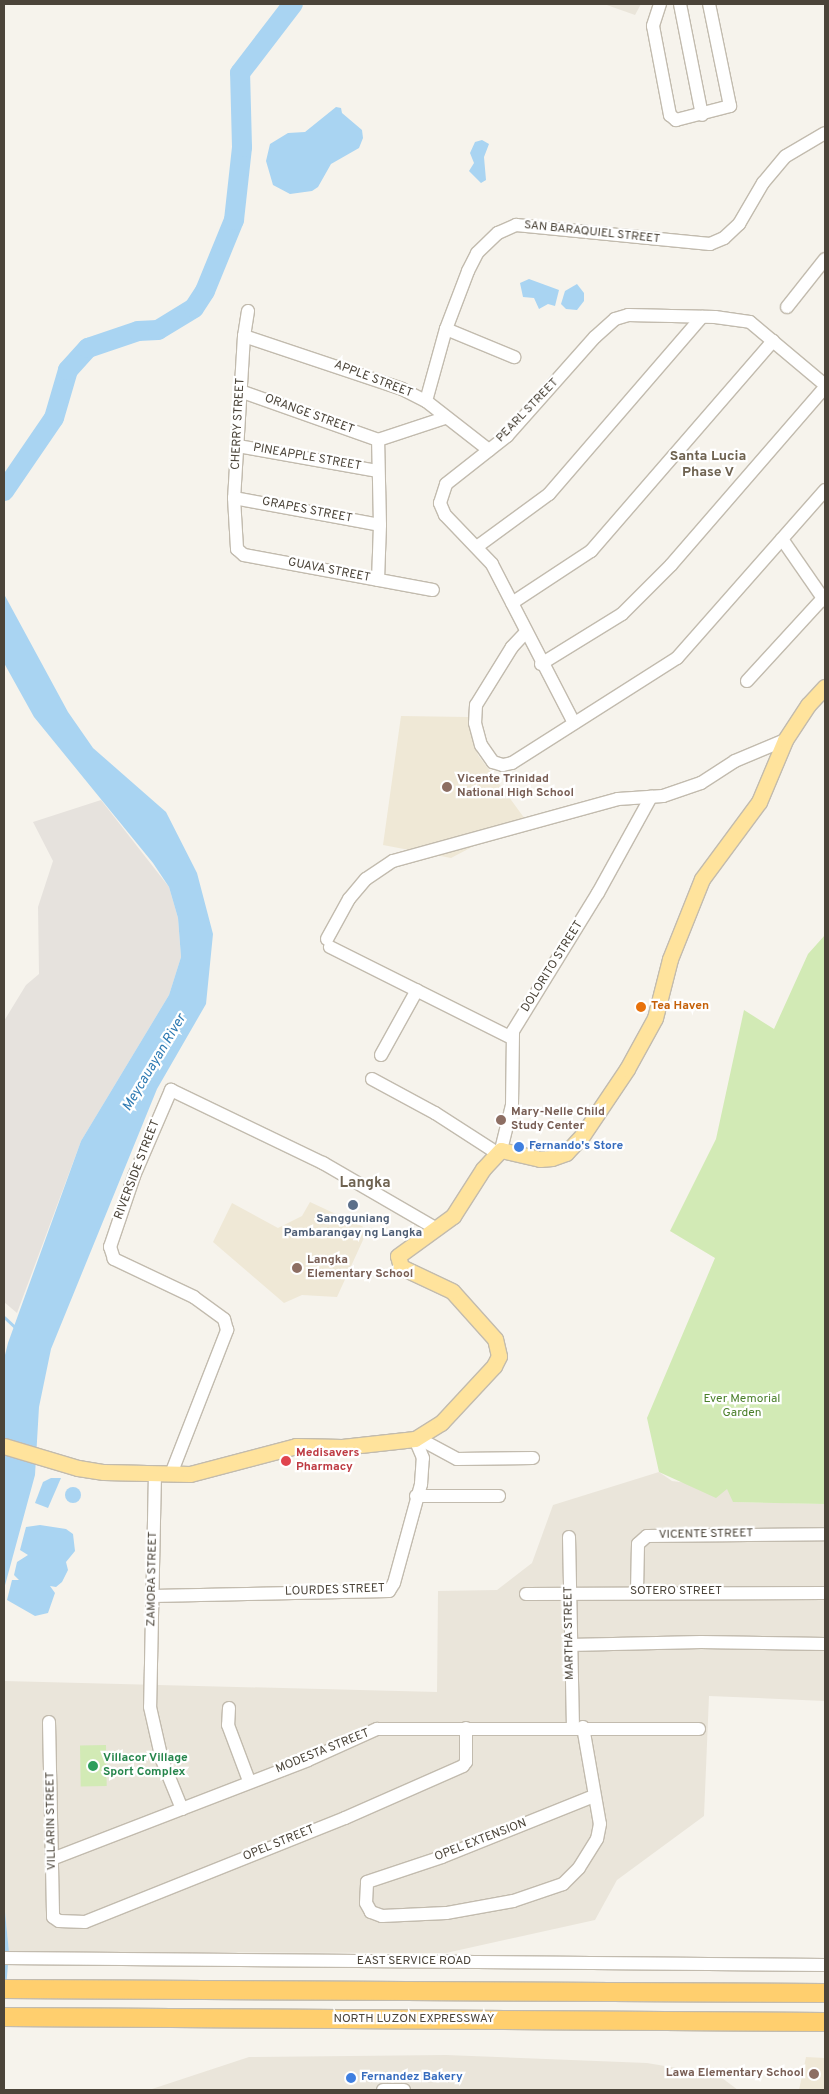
<!DOCTYPE html>
<html>
<head>
<meta charset="utf-8">
<style>
	body { margin:0 }
	#map { position:relative; width:829px; height:2094px; overflow:hidden; background:#f6f3ec; font-family:Overpass,sans-serif }
	div>[style] { position:absolute }
	[style*='--x'] { left:calc(var(--x)*1px); top:calc(var(--y)*1px); width:calc(var(--w)*1px); rotate:calc(var(--a)*1deg) }
	.residential>* { inset:0; background:#eae5da }
	.industrial>* { inset:0; background:#e6e2dd }
	.education>* { inset:0; background:#efe8d6 }
	.green>* { inset:0; background:#d2eab5; transform-origin:0 0 }
	.water>* { inset:0; background:#a9d4f2 }
	.round { border-radius:50% }
	.stream>* { height:3px; margin:-1.5px; padding:0 1.5px; transform-origin:1.5px; border-radius:1.5px; background:#a9d4f2 }
	.river>* { height:20px; margin:-10px; padding:0 10px; transform-origin:10px; border-radius:10px; background:#a9d4f2 }
	.roads { filter:drop-shadow(1px 0 #c2bbae) drop-shadow(-1px 0 #c2bbae) drop-shadow(0 1px #c2bbae) drop-shadow(0 -1px #c2bbae) }
	.minor>* { height:12px; margin:-6px; padding:0 6px; transform-origin:6px; border-radius:6px; background:#fff }
	.major>* { height:15px; margin:-7.5px; padding:0 7.5px; transform-origin:7.5px; border-radius:7.5px; background:#ffe39c }
	.highway>* { height:18px; margin:-9px; padding:0 9px; transform-origin:9px; border-radius:9px; background:#ffcf6e }
	.dots>* { width:14px; height:14px; translate:-50% -50%; box-sizing:border-box; border:2px solid #fff; border-radius:50% }
	span { translate:-50% -50%; white-space:nowrap; text-align:center; line-height:1.15; -webkit-text-stroke:4.5px #fff; paint-order:stroke }
	.street-label { font-size:12px; color:#4b4439 }
	.education-label { font-size:12px; color:#785e54; font-weight:700 }
	.left { translate:0 -50%; text-align:left }
	.right { translate:-100% -50%; text-align:right }
	.food-label { font-size:12px; color:#c56008; font-weight:700 }
	.shop-label { font-size:12px; color:#366cbe; font-weight:700 }
	.service-label { font-size:12px; color:#4e5e75; font-weight:700 }
	.park-label { font-size:12px; color:#4a7f2a }
	.health-label { font-size:12px; color:#be3a42; font-weight:700 }
	.leisure-label { font-size:12px; color:#27864d; font-weight:700 }
	.neighbourhood-label { font-size:14px; color:#6e6250; font-weight:700 }
	.water-label { font-size:14px; color:#2e7ab2; font-style:italic }
	.quarter-label { font-size:15px; color:#6e6250; font-weight:700 }
	.frame { position:absolute; inset:0; border:5px solid #4b4439; pointer-events:none }
</style>
</head>
<body>
<div id="map">
	<div class="residential">
		<i style="clip-path:polygon(604px 4px,641px 4px,635px 15px)"></i>
		<i style="clip-path:polygon(659px 1472px,672px 1481px,727px 1488px,734px 1502px,825px 1504px,825px 1701px,709px 1696px,704px 1816px,617px 1880px,595px 1920px,446px 1953px,9px 1952px,4px 1902px,4px 1681px,437px 1692px,438px 1591px,497px 1590px,532px 1563px,553px 1505px)"></i>
		<i style="clip-path:polygon(446px 2055px,647px 2063px,718px 2075px,738px 2090px,149px 2090px,249px 2057px)"></i>
	</div>
	<div class="industrial">
		<i style="clip-path:polygon(101px 800px,169px 887px,178px 918px,181px 957px,169px 995px,81px 1141px,17px 1313px,4px 1302px,4px 1021px,26px 985px,39px 974px,38px 907px,53px 861px,33px 822px)"></i>
	</div>
	<div class="education">
		<i style="clip-path:polygon(401px 716px,468px 717px,478px 755px,525px 819px,451px 858px,383px 845px)"></i>
		<i style="clip-path:polygon(310px 1202px,368px 1229px,337px 1297px,302px 1295px,284px 1303px,213px 1242px,232px 1203px,278px 1228px,302px 1216px)"></i>
		<i style="clip-path:polygon(806px 2057px,825px 2058px,825px 2090px,799px 2090px)"></i>
	</div>
	<div class="green">
		<i style="clip-path:polygon(825px 935px,825px 1504px,733px 1502px,727px 1489px,716px 1498px,659px 1472px,647px 1418px,715px 1258px,670px 1231px,716px 1139px,744px 1010px,774px 1029px,808px 954px)"></i>
		<i style="left:106px;top:1745px;width:41px;height:26px;rotate:89deg"></i>
	</div>
	<div class="water">
		<i style="clip-path:polygon(336px 107px,341px 108px,342px 113px,362px 130px,363px 138px,359px 148px,331px 164px,318px 187px,312px 191px,290px 194px,273px 185px,266px 161px,270px 144px,288px 133px,305px 132px)"></i>
		<i style="clip-path:polygon(482px 140px,489px 144px,484px 157px,486px 180px,481px 183px,469px 171px,474px 163px,470px 153px,475px 142px)"></i>
		<i style="clip-path:polygon(529px 279px,559px 290px,555px 306px,548px 304px,539px 309px,534px 298px,523px 297px,520px 283px)"></i>
		<i style="clip-path:polygon(577px 284px,584px 293px,584px 301px,577px 310px,566px 309px,561px 304px,565px 291px)"></i>
		<i style="clip-path:polygon(4px 594px,68px 712px,93px 748px,166px 812px,197px 873px,213px 934px,206px 1004px,157px 1089px,51px 1349px,39px 1407px,35px 1475px,4px 1589px,4px 1359px,8px 1343px,81px 1141px,169px 995px,181px 957px,178px 918px,169px 887px,153px 863px,34px 717px,4px 663px)"></i>
		<i style="clip-path:polygon(51px 1478px,61px 1478px,48px 1508px,35px 1503px,43px 1482px)"></i>
		<i class="round" style="left:65px;top:1487px;width:16px;height:16px"></i>
		<i style="clip-path:polygon(40px 1525px,66px 1529px,73px 1534px,75px 1551px,66px 1562px,68px 1570px,62px 1582px,56px 1587px,50px 1586px,55px 1593px,48px 1613px,35px 1616px,7px 1600px,12px 1580px,19px 1580px,14px 1575px,17px 1562px,28px 1555px,20px 1550px,26px 1527px)"></i>
		<i style="clip-path:polygon(4px 1902px,9px 1952px,4px 2013px)"></i>
	</div>
	<div class="stream">
		<i style="--x:4;--y:1317;--w:16;--a:43"></i>
	</div>
	<div class="river">
		<i style="--x:4;--y:491;--w:88;--a:-55.6"></i>
		<i style="--x:54;--y:418;--w:50;--a:-73.7"></i>
		<i style="--x:68;--y:370;--w:30;--a:-48"></i>
		<i style="--x:88;--y:348;--w:53;--a:-18.8"></i>
		<i style="--x:138;--y:331;--w:20;--a:-3"></i>
		<i style="--x:158;--y:330;--w:42;--a:-31.4"></i>
		<i style="--x:194;--y:308;--w:20;--a:-57"></i>
		<i style="--x:205;--y:291;--w:77;--a:-67.8"></i>
		<i style="--x:234;--y:220;--w:73;--a:-83.7"></i>
		<i style="--x:242;--y:147;--w:74;--a:-91.5"></i>
		<i style="--x:240;--y:73;--w:87;--a:-52.5"></i>
	</div>
	<div class="roads">
		<div class="minor">
			<i style="--x:660;--y:4;--w:23;--a:108"></i>
			<i style="--x:653;--y:26;--w:91;--a:79.2"></i>
			<i style="--x:670;--y:115;--w:8;--a:40"></i>
			<i style="--x:676;--y:120;--w:56;--a:-14.5"></i>
			<i style="--x:730;--y:106;--w:104;--a:-101.6"></i>
			<i style="--x:680;--y:4;--w:113;--a:78.8"></i>
			<i style="--x:787;--y:307;--w:61;--a:-51.6"></i>
			<i style="--x:248;--y:311;--w:25;--a:99"></i>
			<i style="--x:244;--y:336;--w:162;--a:93.5"></i>
			<i style="--x:234;--y:498;--w:51;--a:86.6"></i>
			<i style="--x:237;--y:549;--w:9;--a:41"></i>
			<i style="--x:244;--y:555;--w:192;--a:10.5"></i>
			<i style="--x:446;--y:329;--w:74;--a:22.4"></i>
			<i style="--x:244;--y:336;--w:167;--a:18.5"></i>
			<i style="--x:402;--y:389;--w:27;--a:27"></i>
			<i style="--x:426;--y:401;--w:80;--a:37.9"></i>
			<i style="--x:240;--y:391;--w:146;--a:19.5"></i>
			<i style="--x:426;--y:401;--w:75;--a:-74.5"></i>
			<i style="--x:446;--y:329;--w:62;--a:-69.2"></i>
			<i style="--x:468;--y:271;--w:20;--a:-63"></i>
			<i style="--x:477;--y:253;--w:29;--a:-44"></i>
			<i style="--x:498;--y:233;--w:20;--a:-24"></i>
			<i style="--x:516;--y:225;--w:195;--a:5.6"></i>
			<i style="--x:710;--y:244;--w:15;--a:-23"></i>
			<i style="--x:724;--y:238;--w:21;--a:-43"></i>
			<i style="--x:739;--y:224;--w:48;--a:-59.7"></i>
			<i style="--x:763;--y:183;--w:35;--a:-50"></i>
			<i style="--x:786;--y:156;--w:45;--a:-30.5"></i>
			<i style="--x:238;--y:446;--w:141;--a:10.2"></i>
			<i style="--x:234;--y:498;--w:148;--a:10.5"></i>
			<i style="--x:782;--y:539;--w:75;--a:55.3"></i>
			<i style="--x:478;--y:546;--w:88;--a:-36.2"></i>
			<i style="--x:549;--y:494;--w:234;--a:-49.2"></i>
			<i style="--x:378;--y:580;--w:55;--a:-87.9"></i>
			<i style="--x:380;--y:525;--w:85;--a:-91.3"></i>
			<i style="--x:378;--y:440;--w:71;--a:-18.2"></i>
			<i style="--x:512;--y:603;--w:95;--a:-33.4"></i>
			<i style="--x:591;--y:551;--w:278;--a:-49.1"></i>
			<i style="--x:526;--y:632;--w:21;--a:133"></i>
			<i style="--x:512;--y:647;--w:68;--a:121.8"></i>
			<i style="--x:476;--y:705;--w:18;--a:93"></i>
			<i style="--x:475;--y:723;--w:23;--a:75"></i>
			<i style="--x:481;--y:745;--w:21;--a:55"></i>
			<i style="--x:493;--y:762;--w:10;--a:17"></i>
			<i style="--x:503;--y:765;--w:9;--a:-13"></i>
			<i style="--x:512;--y:763;--w:196;--a:-32.5"></i>
			<i style="--x:677;--y:658;--w:224;--a:-48.6"></i>
			<i style="--x:541;--y:664;--w:95;--a:-31.7"></i>
			<i style="--x:622;--y:614;--w:69;--a:-45"></i>
			<i style="--x:671;--y:565;--w:235;--a:-49.1"></i>
			<i style="--x:747;--y:681;--w:113;--a:-47.5"></i>
			<i style="--x:574;--y:723;--w:179;--a:-117.3"></i>
			<i style="--x:492;--y:564;--w:68;--a:-133.8"></i>
			<i style="--x:445;--y:515;--w:13;--a:-113"></i>
			<i style="--x:440;--y:503;--w:20;--a:-72"></i>
			<i style="--x:446;--y:484;--w:78;--a:-38.2"></i>
			<i style="--x:507;--y:436;--w:132;--a:-48.4"></i>
			<i style="--x:595;--y:337;--w:27;--a:-42"></i>
			<i style="--x:615;--y:319;--w:14;--a:-17"></i>
			<i style="--x:628;--y:315;--w:87;--a:1.3"></i>
			<i style="--x:715;--y:317;--w:35;--a:8"></i>
			<i style="--x:750;--y:322;--w:98;--a:40"></i>
			<i style="--x:327;--y:939;--w:46;--a:-61.2"></i>
			<i style="--x:349;--y:899;--w:26;--a:-50"></i>
			<i style="--x:366;--y:879;--w:32;--a:-34"></i>
			<i style="--x:393;--y:861;--w:233;--a:-15.4"></i>
			<i style="--x:618;--y:799;--w:45;--a:-3.8"></i>
			<i style="--x:663;--y:796;--w:40;--a:-18.9"></i>
			<i style="--x:701;--y:783;--w:40;--a:-32.9"></i>
			<i style="--x:735;--y:761;--w:54;--a:-22.8"></i>
			<i style="--x:330;--y:947;--w:203;--a:26.6"></i>
			<i style="--x:381;--y:1055;--w:74;--a:-61"></i>
			<i style="--x:372;--y:1079;--w:72;--a:28.4"></i>
			<i style="--x:435;--y:1113;--w:74;--a:32.8"></i>
			<i style="--x:501;--y:1150;--w:46;--a:-76.3"></i>
			<i style="--x:512;--y:1105;--w:74;--a:-89.2"></i>
			<i style="--x:513;--y:1031;--w:162;--a:-58.4"></i>
			<i style="--x:598;--y:893;--w:110;--a:-61.1"></i>
			<i style="--x:418;--y:1438;--w:44;--a:28.3"></i>
			<i style="--x:457;--y:1459;--w:76;--a:-0.8"></i>
			<i style="--x:155;--y:1473;--w:234;--a:91.2"></i>
			<i style="--x:150;--y:1707;--w:54;--a:77.2"></i>
			<i style="--x:162;--y:1760;--w:53;--a:67.8"></i>
			<i style="--x:171;--y:1474;--w:155;--a:-68.7"></i>
			<i style="--x:227;--y:1330;--w:11;--a:-105"></i>
			<i style="--x:224;--y:1319;--w:37;--a:-144"></i>
			<i style="--x:194;--y:1297;--w:89;--a:-154.6"></i>
			<i style="--x:114;--y:1259;--w:13;--a:-108"></i>
			<i style="--x:110;--y:1247;--w:75;--a:-71.3"></i>
			<i style="--x:134;--y:1176;--w:94;--a:-66.7"></i>
			<i style="--x:171;--y:1090;--w:169;--a:25.7"></i>
			<i style="--x:323;--y:1163;--w:132;--a:30.1"></i>
			<i style="--x:416;--y:1496;--w:83;--a:0"></i>
			<i style="--x:569;--y:1537;--w:191;--a:88.8"></i>
			<i style="--x:637;--y:1592;--w:48;--a:-88.8"></i>
			<i style="--x:638;--y:1544;--w:12;--a:-42"></i>
			<i style="--x:647;--y:1536;--w:178;--a:-0.6"></i>
			<i style="--x:526;--y:1594;--w:299;--a:-0.2"></i>
			<i style="--x:153;--y:1596;--w:236;--a:-1.2"></i>
			<i style="--x:389;--y:1591;--w:9;--a:-58"></i>
			<i style="--x:394;--y:1583;--w:103;--a:-74.7"></i>
			<i style="--x:421;--y:1484;--w:26;--a:-86"></i>
			<i style="--x:423;--y:1458;--w:21;--a:-113"></i>
			<i style="--x:569;--y:1645;--w:132;--a:-1.3"></i>
			<i style="--x:701;--y:1642;--w:124;--a:0.9"></i>
			<i style="--x:229;--y:1708;--w:17;--a:93"></i>
			<i style="--x:228;--y:1725;--w:60;--a:69.4"></i>
			<i style="--x:49;--y:1722;--w:195;--a:88.8"></i>
			<i style="--x:53;--y:1917;--w:7;--a:34"></i>
			<i style="--x:59;--y:1921;--w:26;--a:2"></i>
			<i style="--x:85;--y:1922;--w:280;--a:-21.8"></i>
			<i style="--x:345;--y:1818;--w:129;--a:-23.8"></i>
			<i style="--x:463;--y:1766;--w:5;--a:-53"></i>
			<i style="--x:466;--y:1762;--w:34;--a:-90"></i>
			<i style="--x:583;--y:1727;--w:98;--a:80.1"></i>
			<i style="--x:600;--y:1824;--w:15;--a:101"></i>
			<i style="--x:597;--y:1839;--w:34;--a:122"></i>
			<i style="--x:579;--y:1868;--w:23;--a:135"></i>
			<i style="--x:563;--y:1884;--w:53;--a:161.2"></i>
			<i style="--x:513;--y:1901;--w:68;--a:169.8"></i>
			<i style="--x:446;--y:1913;--w:64;--a:177.3"></i>
			<i style="--x:382;--y:1916;--w:12;--a:-160"></i>
			<i style="--x:371;--y:1912;--w:10;--a:-119"></i>
			<i style="--x:366;--y:1903;--w:21;--a:-87"></i>
			<i style="--x:367;--y:1882;--w:79;--a:-18.4"></i>
			<i style="--x:442;--y:1857;--w:164;--a:-21.9"></i>
			<i style="--x:52;--y:1859;--w:274;--a:-21.1"></i>
			<i style="--x:308;--y:1760;--w:76;--a:-24.2"></i>
			<i style="--x:377;--y:1729;--w:322;--a:0"></i>
			<i style="--x:4;--y:1958;--w:821;--a:0.49"></i>
			<i style="--x:383;--y:2090;--w:21;--a:0"></i>
		</div>
		<div class="major">
			<i style="--x:4;--y:1446;--w:77;--a:16.6"></i>
			<i style="--x:78;--y:1468;--w:26;--a:9"></i>
			<i style="--x:104;--y:1472;--w:86;--a:1.3"></i>
			<i style="--x:190;--y:1474;--w:110;--a:-14.8"></i>
			<i style="--x:296;--y:1446;--w:46;--a:1.2"></i>
			<i style="--x:342;--y:1447;--w:73;--a:-6.3"></i>
			<i style="--x:415;--y:1439;--w:31;--a:-32"></i>
			<i style="--x:441;--y:1423;--w:78;--a:-47.1"></i>
			<i style="--x:494;--y:1366;--w:11;--a:-63"></i>
			<i style="--x:499;--y:1356;--w:17;--a:-103"></i>
			<i style="--x:495;--y:1339;--w:64;--a:-131.9"></i>
			<i style="--x:452;--y:1291;--w:56;--a:-154.8"></i>
			<i style="--x:401;--y:1267;--w:11;--a:-105"></i>
			<i style="--x:398;--y:1256;--w:68;--a:-36"></i>
			<i style="--x:453;--y:1216;--w:56;--a:-57.4"></i>
			<i style="--x:483;--y:1169;--w:26;--a:-47"></i>
			<i style="--x:501;--y:1150;--w:40;--a:13"></i>
			<i style="--x:540;--y:1159;--w:12;--a:-5"></i>
			<i style="--x:552;--y:1158;--w:15;--a:-20"></i>
			<i style="--x:566;--y:1153;--w:23;--a:-47"></i>
			<i style="--x:582;--y:1136;--w:81;--a:-56.1"></i>
			<i style="--x:627;--y:1069;--w:58;--a:-61.2"></i>
			<i style="--x:655;--y:1018;--w:61;--a:-75.7"></i>
			<i style="--x:670;--y:959;--w:86;--a:-68.2"></i>
			<i style="--x:702;--y:879;--w:96;--a:-53.5"></i>
			<i style="--x:759;--y:802;--w:67;--a:-67.2"></i>
			<i style="--x:785;--y:740;--w:42;--a:-56.7"></i>
			<i style="--x:808;--y:705;--w:25;--a:-47"></i>
		</div>
		<div class="highway">
			<i style="--x:4;--y:1989;--w:821;--a:0.28"></i>
			<i style="--x:4;--y:2017;--w:821;--a:0.35"></i>
		</div>
	</div>
	<div class="dots">
		<i style="left:447px;top:787px;background:#8d6e63"></i>
		<i style="left:641px;top:1007px;background:#e8710a"></i>
		<i style="left:501px;top:1120px;background:#8d6e63"></i>
		<i style="left:519px;top:1147px;background:#3f7fe0"></i>
		<i style="left:353px;top:1205px;background:#5c6f8a"></i>
		<i style="left:297px;top:1268px;background:#8d6e63"></i>
		<i style="left:286px;top:1461px;background:#e0444e"></i>
		<i style="left:93px;top:1766px;background:#2e9e5b"></i>
		<i style="left:814px;top:2074px;background:#8d6e63"></i>
		<i style="left:351px;top:2078px;background:#3f7fe0"></i>
	</div>
	<div class="street-label">
		<span style="left:592px;top:233px;rotate:6deg">SAN BARAQUIEL STREET</span>
		<span style="left:373px;top:380px;rotate:21deg">APPLE STREET</span>
		<span style="left:528px;top:411px;rotate:-46deg">PEARL STREET</span>
		<span style="left:309px;top:415px;rotate:20deg">ORANGE STREET</span>
		<span style="left:239px;top:424px;rotate:-87deg">CHERRY STREET</span>
		<span style="left:307px;top:458px;rotate:10deg">PINEAPPLE STREET</span>
		<span style="left:307px;top:511px;rotate:11deg">GRAPES STREET</span>
		<span style="left:329px;top:571px;rotate:11deg">GUAVA STREET</span>
		<span style="left:553px;top:967px;rotate:-58deg">DOLORITO STREET</span>
		<span style="left:138px;top:1170px;rotate:-69deg">RIVERSIDE STREET</span>
		<span style="left:706px;top:1535px;rotate:-1deg">VICENTE STREET</span>
		<span style="left:153px;top:1579px;rotate:-89deg">ZAMORA STREET</span>
		<span style="left:335px;top:1591px;rotate:-2deg">LOURDES STREET</span>
		<span style="left:676px;top:1592px">SOTERO STREET</span>
		<span style="left:570px;top:1633px;rotate:-91deg">MARTHA STREET</span>
		<span style="left:323px;top:1752px;rotate:-22deg">MODESTA STREET</span>
		<span style="left:52px;top:1821px;rotate:-91deg">VILLARIN STREET</span>
		<span style="left:481px;top:1841px;rotate:-21deg">OPEL EXTENSION</span>
		<span style="left:279px;top:1844px;rotate:-22deg">OPEL STREET</span>
		<span style="left:414px;top:1962px">EAST SERVICE ROAD</span>
		<span style="left:414px;top:2020px">NORTH LUZON EXPRESSWAY</span>
	</div>
	<div class="education-label">
		<span class="left" style="left:457px;top:787px">Vicente Trinidad<br>National High School</span>
		<span class="left" style="left:511px;top:1120px">Mary-Nelle Child<br>Study Center</span>
		<span class="left" style="left:307px;top:1268px">Langka<br>Elementary School</span>
		<span class="right" style="left:804px;top:2074px">Lawa Elementary School</span>
	</div>
	<div class="food-label">
		<span class="left" style="left:651px;top:1007px">Tea Haven</span>
	</div>
	<div class="shop-label">
		<span class="left" style="left:529px;top:1147px">Fernando's Store</span>
		<span class="left" style="left:361px;top:2078px">Fernandez Bakery</span>
	</div>
	<div class="service-label">
		<span style="left:353px;top:1227px">Sangguniang<br>Pambarangay ng Langka</span>
	</div>
	<div class="park-label">
		<span style="left:742px;top:1407px">Ever Memorial<br>Garden</span>
	</div>
	<div class="health-label">
		<span class="left" style="left:296px;top:1461px">Medisavers<br>Pharmacy</span>
	</div>
	<div class="leisure-label">
		<span class="left" style="left:103px;top:1766px">Villacor Village<br>Sport Complex</span>
	</div>
	<div class="neighbourhood-label">
		<span style="left:708px;top:465px">Santa Lucia<br>Phase V</span>
	</div>
	<div class="water-label">
		<span style="left:155px;top:1063px;rotate:-59deg">Meycauayan River</span>
	</div>
	<div class="quarter-label">
		<span style="left:365px;top:1184px">Langka</span>
	</div>
	<div class="frame"></div>
</div>
</body>
</html>
